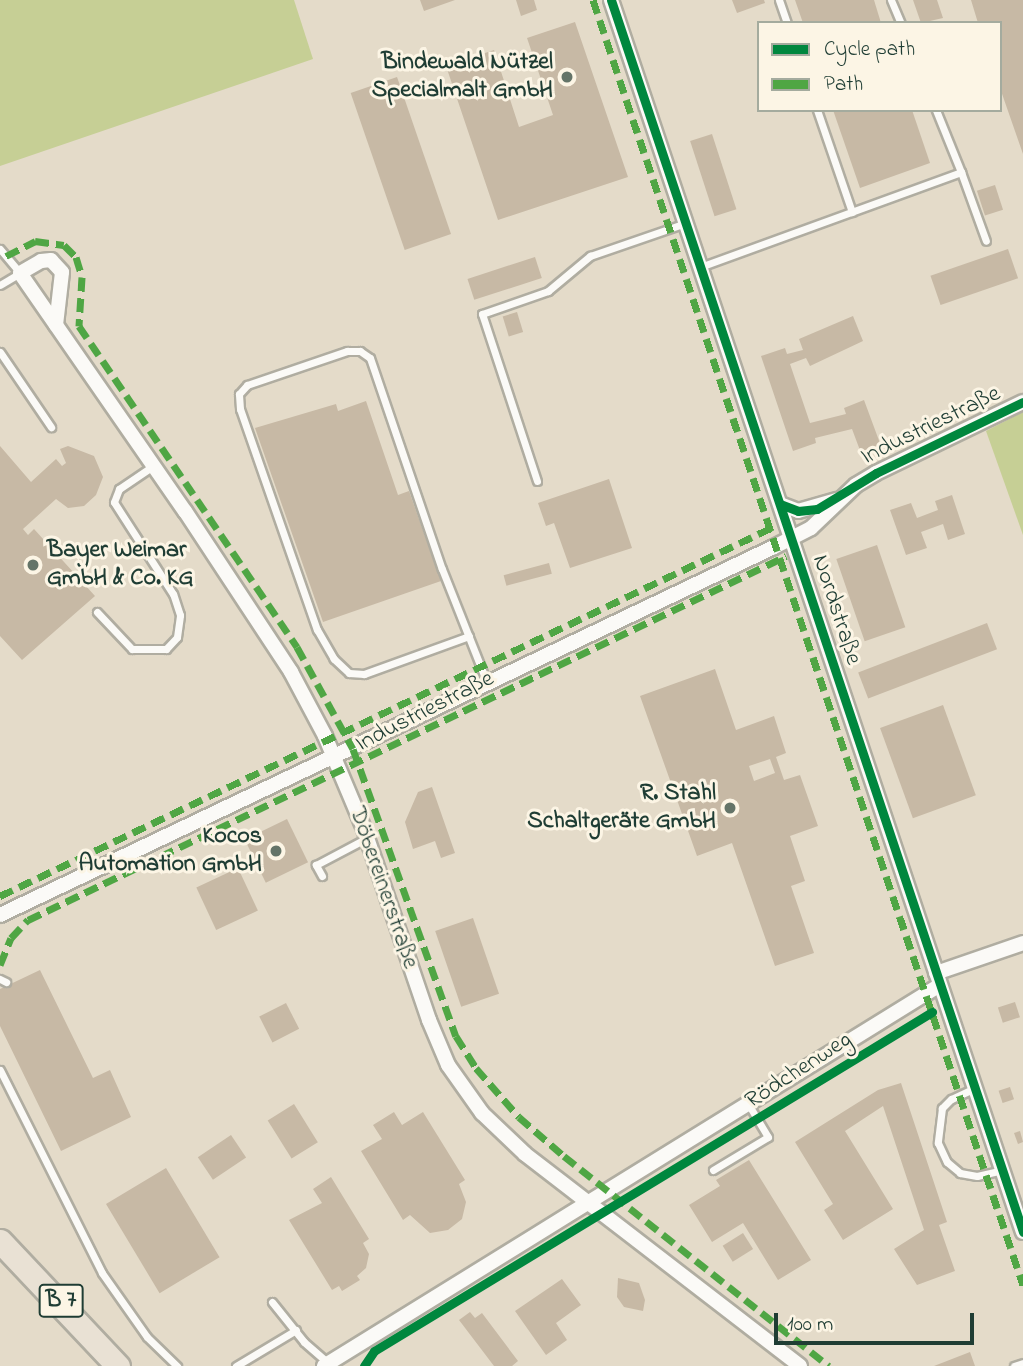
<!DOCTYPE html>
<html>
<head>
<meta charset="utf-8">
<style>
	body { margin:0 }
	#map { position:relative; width:1023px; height:1366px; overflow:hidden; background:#e4dbc9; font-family:"Indie Flower",sans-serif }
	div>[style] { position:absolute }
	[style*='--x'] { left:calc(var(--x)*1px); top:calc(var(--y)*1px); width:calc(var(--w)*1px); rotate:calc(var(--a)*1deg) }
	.green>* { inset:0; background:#c6cf95 }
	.building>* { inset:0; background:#c7b9a5; transform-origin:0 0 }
	.roads { filter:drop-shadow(2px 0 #b0ada1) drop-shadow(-2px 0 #b0ada1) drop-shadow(0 2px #b0ada1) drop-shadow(0 -2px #b0ada1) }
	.lane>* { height:7px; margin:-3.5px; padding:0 3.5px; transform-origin:3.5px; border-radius:3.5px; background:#fbfaf7 }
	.street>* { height:14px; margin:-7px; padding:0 7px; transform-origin:7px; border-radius:7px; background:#fbfaf7 }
	.primary>* { height:23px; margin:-11.5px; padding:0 11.5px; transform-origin:11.5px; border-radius:11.5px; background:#e9e1d4 }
	.quiet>* { height:7px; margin-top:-3.5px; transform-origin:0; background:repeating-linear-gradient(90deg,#4fa644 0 14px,transparent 0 21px) }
	.cycleway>* { height:9px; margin:-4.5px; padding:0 4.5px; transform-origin:4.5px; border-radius:4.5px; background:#00873e }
	.dots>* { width:19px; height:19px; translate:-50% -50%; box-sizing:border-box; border:4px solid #fcf5e5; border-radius:50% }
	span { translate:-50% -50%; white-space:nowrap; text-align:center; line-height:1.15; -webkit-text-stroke:6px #fcf5e5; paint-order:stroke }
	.shield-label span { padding:2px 5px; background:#fcf5e5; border:2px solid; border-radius:5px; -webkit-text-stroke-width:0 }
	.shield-label { font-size:23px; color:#1f3d34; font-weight:700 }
	.poi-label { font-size:24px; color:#1f3d34; font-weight:700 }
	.right { translate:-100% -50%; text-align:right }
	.left { translate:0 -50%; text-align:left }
	.street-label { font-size:24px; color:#1f3d34 }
	.legend { position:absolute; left:757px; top:21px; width:245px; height:91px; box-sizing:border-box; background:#fcf5e5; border:2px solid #a4ab9e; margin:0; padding:9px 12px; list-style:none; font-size:21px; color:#1f3d34 }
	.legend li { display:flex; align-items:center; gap:14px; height:35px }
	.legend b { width:35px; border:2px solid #a4ab9e }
	.scale { position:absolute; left:774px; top:1313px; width:200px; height:32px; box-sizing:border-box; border:4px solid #1f3d34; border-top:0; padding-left:9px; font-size:21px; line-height:24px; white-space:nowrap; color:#1f3d34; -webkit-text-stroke:5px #fcf5e5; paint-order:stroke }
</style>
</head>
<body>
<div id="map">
	<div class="green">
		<i style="clip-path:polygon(0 0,294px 0,313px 59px,0 166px)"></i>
		<i style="clip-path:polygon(1023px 412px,1023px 535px,986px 431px)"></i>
	</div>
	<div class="building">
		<i style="clip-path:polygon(420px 0,455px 0,424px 11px)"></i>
		<i style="clip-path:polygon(516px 0,534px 0,537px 10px,521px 16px)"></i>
		<i style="clip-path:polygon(732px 0,764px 0,765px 3px,737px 13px)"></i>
		<i style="clip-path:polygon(795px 0,874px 0,881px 23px,803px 23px)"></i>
		<i style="clip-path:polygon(913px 0,937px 0,943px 18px,921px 23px)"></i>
		<i style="clip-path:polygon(971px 0,1023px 0,1023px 154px,1000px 88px,1000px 23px,978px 23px)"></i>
		<i style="clip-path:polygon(575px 22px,628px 177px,498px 220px,446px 66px,494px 50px,519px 127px,553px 115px,527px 38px)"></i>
		<i style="left:397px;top:77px;width:166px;height:49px;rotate:71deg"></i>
		<i style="clip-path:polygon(833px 110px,912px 110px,930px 163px,860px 188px)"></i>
		<i style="left:712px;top:134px;width:79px;height:23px;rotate:72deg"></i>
		<i style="left:995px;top:185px;width:26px;height:19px;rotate:72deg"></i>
		<i style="left:1008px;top:249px;width:31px;height:82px;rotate:71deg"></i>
		<i style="left:535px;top:257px;width:22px;height:71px;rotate:72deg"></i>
		<i style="left:517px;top:312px;width:21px;height:15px;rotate:73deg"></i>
		<i style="clip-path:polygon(853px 316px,863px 341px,810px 366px,806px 358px,790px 364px,810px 423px,846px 414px,844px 408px,864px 400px,881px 446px,861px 453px,852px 429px,815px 438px,816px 443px,793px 451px,761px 356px,785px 348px,787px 354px,803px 350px,799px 339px)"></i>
		<i style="clip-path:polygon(366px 401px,398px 495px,409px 491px,441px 581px,323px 622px,255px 428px,336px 404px,338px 411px)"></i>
		<i style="clip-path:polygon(0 446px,31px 482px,56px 459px,62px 466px,66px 463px,60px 449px,68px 446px,94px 456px,103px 477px,96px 495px,84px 506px,68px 508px,56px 499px,23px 529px,28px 535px,34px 529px,95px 596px,22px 660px,0 636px)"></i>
		<i style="clip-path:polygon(609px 479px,632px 548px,570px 568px,554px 523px,546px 526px,538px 503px)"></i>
		<i style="clip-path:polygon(952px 495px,965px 534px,948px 540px,943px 524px,921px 532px,927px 548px,906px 555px,890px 510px,911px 503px,917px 518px,938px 510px,935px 501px)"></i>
		<i style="left:877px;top:545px;width:87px;height:43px;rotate:71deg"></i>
		<i style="left:549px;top:563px;width:11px;height:47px;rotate:75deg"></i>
		<i style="left:987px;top:623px;width:28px;height:138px;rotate:69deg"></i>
		<i style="clip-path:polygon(evenodd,715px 669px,736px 730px,774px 716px,786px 753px,776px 757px,784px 780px,800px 775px,818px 826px,790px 836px,805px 881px,791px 886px,814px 953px,775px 966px,732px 843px,697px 856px,640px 696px,715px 669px,770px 759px,775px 773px,754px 781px,749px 766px,770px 759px)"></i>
		<i style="left:943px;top:705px;width:96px;height:67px;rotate:70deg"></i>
		<i style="clip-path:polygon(432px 787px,455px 853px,441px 858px,435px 841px,413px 849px,405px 822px,418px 792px)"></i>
		<i style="left:287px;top:819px;width:48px;height:47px;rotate:64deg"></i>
		<i style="left:238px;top:868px;width:47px;height:46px;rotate:65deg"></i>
		<i style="left:473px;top:918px;width:80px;height:40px;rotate:71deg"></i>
		<i style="clip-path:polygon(40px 970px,93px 1078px,110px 1070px,131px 1117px,61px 1151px,0 1026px,0 989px)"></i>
		<i style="left:1015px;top:1002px;width:16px;height:18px;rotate:72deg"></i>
		<i style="left:286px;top:1003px;width:29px;height:30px;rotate:63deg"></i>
		<i style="clip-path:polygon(901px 1083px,947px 1222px,939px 1225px,955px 1271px,917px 1285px,894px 1249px,924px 1230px,883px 1106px,845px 1131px,893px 1209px,843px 1240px,824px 1210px,833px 1204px,795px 1142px,878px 1090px)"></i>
		<i style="left:1010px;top:1087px;width:13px;height:12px;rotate:72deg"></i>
		<i style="left:294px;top:1104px;width:45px;height:31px;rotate:58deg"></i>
		<i style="clip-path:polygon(394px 1112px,402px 1125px,423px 1112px,465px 1180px,459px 1184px,466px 1202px,462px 1219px,448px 1230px,430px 1233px,410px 1215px,403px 1220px,361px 1151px,382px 1139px,373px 1125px)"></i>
		<i style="clip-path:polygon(1020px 1131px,1023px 1142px,1018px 1144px,1014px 1133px)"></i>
		<i style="left:231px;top:1135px;width:27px;height:40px;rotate:56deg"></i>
		<i style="clip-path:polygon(749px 1160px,811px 1260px,778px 1280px,743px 1223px,712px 1242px,689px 1205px,720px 1186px,716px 1180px)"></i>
		<i style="left:166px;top:1168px;width:104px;height:70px;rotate:59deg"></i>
		<i style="clip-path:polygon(331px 1177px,369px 1239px,363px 1243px,369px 1254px,366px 1268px,357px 1276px,360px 1280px,342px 1291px,339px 1286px,332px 1290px,289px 1220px,322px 1203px,313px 1189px)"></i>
		<i style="left:743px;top:1233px;width:19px;height:24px;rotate:58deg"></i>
		<i style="clip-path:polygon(618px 1278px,639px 1283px,645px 1300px,643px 1311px,624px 1307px,617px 1297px)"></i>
		<i style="clip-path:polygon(562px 1279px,581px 1305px,556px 1323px,567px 1340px,546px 1355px,515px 1311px)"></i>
		<i style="clip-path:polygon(470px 1312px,475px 1318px,482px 1313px,518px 1361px,512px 1366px,494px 1366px,459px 1320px)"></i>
		<i style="clip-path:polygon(970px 1352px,975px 1366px,934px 1366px)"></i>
	</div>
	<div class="roads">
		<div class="lane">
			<i style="--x:779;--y:0;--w:24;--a:71"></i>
			<i style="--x:891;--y:0;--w:25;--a:67"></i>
			<i style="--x:817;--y:110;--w:108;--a:71.1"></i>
			<i style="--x:961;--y:172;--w:73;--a:70.1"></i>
			<i style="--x:0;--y:249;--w:31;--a:50"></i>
			<i style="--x:20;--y:273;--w:23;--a:149"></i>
			<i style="--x:700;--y:267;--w:278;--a:-20"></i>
			<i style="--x:961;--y:172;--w:67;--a:-112"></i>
			<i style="--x:0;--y:352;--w:91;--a:55.8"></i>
			<i style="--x:537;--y:481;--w:176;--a:-108.2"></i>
			<i style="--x:482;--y:314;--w:70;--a:-19.2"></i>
			<i style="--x:548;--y:291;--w:55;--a:-39.8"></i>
			<i style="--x:590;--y:256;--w:102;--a:-19"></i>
			<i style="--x:97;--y:612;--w:51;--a:46.6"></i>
			<i style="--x:132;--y:649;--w:34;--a:0"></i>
			<i style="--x:166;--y:649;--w:16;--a:-47"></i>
			<i style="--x:177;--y:637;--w:22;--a:-82"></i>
			<i style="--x:180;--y:615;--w:22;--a:-108"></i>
			<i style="--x:173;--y:594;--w:109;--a:-122.7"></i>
			<i style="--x:114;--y:502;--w:14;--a:-69"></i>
			<i style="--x:119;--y:489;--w:41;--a:-34.1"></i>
			<i style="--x:469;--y:636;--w:112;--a:160.1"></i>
			<i style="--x:364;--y:674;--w:15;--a:-176"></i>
			<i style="--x:349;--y:673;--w:21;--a:-137"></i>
			<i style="--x:334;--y:659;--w:34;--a:-120"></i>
			<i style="--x:317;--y:630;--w:234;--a:-109.2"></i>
			<i style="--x:240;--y:409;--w:15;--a:-94"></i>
			<i style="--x:239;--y:394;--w:12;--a:-48"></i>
			<i style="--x:247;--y:385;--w:106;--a:-18.8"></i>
			<i style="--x:347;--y:351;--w:13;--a:0"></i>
			<i style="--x:360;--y:351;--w:12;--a:35"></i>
			<i style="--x:370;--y:358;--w:223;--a:71.2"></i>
			<i style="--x:442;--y:569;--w:119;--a:68.4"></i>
			<i style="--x:322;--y:876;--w:13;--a:-119"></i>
			<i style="--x:316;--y:865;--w:58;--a:-27.9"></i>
			<i style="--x:0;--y:979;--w:7;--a:27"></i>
			<i style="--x:0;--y:1070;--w:227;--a:63.3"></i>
			<i style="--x:102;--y:1273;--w:78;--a:54.9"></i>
			<i style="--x:147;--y:1337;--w:42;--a:44"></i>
			<i style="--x:975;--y:1088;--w:26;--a:155"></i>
			<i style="--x:951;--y:1099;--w:13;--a:135"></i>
			<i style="--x:942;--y:1108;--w:35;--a:97"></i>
			<i style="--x:938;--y:1143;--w:21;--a:65"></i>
			<i style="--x:947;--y:1162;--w:17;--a:40"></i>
			<i style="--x:960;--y:1173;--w:17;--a:10"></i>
			<i style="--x:977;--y:1176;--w:26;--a:-13"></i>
			<i style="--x:713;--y:1170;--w:64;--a:-31"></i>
			<i style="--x:768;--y:1137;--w:39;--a:-121"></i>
			<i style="--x:272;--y:1302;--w:51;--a:51.3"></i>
			<i style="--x:304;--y:1342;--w:32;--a:41"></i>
			<i style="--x:236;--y:1366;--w:70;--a:-31"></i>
			<i style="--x:1014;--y:1366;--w:9;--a:-18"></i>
		</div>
		<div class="street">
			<i style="--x:611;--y:0;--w:1299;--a:71.51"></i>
			<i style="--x:56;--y:325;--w:53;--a:-83.5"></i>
			<i style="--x:62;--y:272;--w:16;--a:-133"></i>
			<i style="--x:51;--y:260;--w:10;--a:174"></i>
			<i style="--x:41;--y:261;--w:24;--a:150"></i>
			<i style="--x:20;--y:273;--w:290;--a:55.3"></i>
			<i style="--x:185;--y:511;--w:193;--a:56.6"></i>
			<i style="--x:291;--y:672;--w:72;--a:62"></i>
			<i style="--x:325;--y:736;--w:101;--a:67.2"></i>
			<i style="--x:364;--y:829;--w:202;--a:71.2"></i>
			<i style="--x:429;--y:1020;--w:49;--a:67.1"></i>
			<i style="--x:448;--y:1065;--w:59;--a:54.7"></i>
			<i style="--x:482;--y:1113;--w:59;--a:43.6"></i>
			<i style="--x:525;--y:1154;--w:347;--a:37.6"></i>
			<i style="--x:780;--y:504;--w:19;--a:21"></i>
			<i style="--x:798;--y:511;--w:41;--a:-15.8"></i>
			<i style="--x:0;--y:915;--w:855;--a:-25.43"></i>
			<i style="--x:772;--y:548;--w:44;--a:-27.1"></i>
			<i style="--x:811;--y:528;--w:62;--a:-43.7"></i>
			<i style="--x:856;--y:485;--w:23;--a:-31"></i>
			<i style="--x:876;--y:473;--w:163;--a:-25.8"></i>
			<i style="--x:936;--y:973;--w:92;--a:-19"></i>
			<i style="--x:324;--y:1366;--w:724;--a:-31.74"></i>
		</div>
		<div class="primary">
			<i style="--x:0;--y:1241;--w:172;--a:46.7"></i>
		</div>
	</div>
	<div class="quiet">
		<i style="--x:593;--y:0;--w:1355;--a:71.5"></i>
		<i style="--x:6;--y:256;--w:33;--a:-27"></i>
		<i style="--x:35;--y:241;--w:29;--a:8"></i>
		<i style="--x:64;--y:245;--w:17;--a:45"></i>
		<i style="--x:76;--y:257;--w:21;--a:73"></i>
		<i style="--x:82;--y:277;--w:49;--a:93.5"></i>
		<i style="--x:79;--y:326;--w:388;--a:55.8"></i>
		<i style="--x:297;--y:647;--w:116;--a:61.2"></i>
		<i style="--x:353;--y:749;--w:305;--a:70.3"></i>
		<i style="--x:456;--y:1036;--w:38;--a:58"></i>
		<i style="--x:476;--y:1068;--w:65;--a:48.7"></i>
		<i style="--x:519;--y:1117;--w:60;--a:40.9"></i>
		<i style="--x:564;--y:1156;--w:338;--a:38.4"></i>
		<i style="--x:0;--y:896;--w:861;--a:-25.52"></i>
		<i style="--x:0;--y:965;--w:29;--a:-68"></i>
		<i style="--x:11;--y:938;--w:25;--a:-47"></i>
		<i style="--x:28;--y:920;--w:841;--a:-25.65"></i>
	</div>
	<div class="cycleway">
		<i style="--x:611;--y:0;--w:1299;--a:71.51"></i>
		<i style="--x:780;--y:504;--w:19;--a:21"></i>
		<i style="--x:798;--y:511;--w:19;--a:-6"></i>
		<i style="--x:817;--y:509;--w:69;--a:-31.4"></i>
		<i style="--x:876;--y:473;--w:163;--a:-25.8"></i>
		<i style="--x:364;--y:1366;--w:18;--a:-56"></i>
		<i style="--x:374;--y:1351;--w:653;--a:-31.28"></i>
	</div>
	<div class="dots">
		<i style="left:567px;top:77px;background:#647468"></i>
		<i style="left:33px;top:565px;background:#647468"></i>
		<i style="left:730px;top:808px;background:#647468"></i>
		<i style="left:276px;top:851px;background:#647468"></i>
	</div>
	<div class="shield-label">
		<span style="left:61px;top:1301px">B 7</span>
	</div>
	<div class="poi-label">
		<span class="right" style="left:553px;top:77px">Bindewald Nützel<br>Specialmalt GmbH</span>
		<span class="left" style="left:47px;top:565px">Bayer Weimar<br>GmbH &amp; Co. KG</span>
		<span class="right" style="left:716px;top:808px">R. Stahl<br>Schaltgeräte GmbH</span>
		<span class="right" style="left:262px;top:851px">Kocos<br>Automation GmbH</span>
	</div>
	<div class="street-label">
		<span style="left:931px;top:426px;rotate:-26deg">Industriestraße</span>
		<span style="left:836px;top:610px;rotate:72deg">Nordstraße</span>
		<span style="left:425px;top:712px;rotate:-27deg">Industriestraße</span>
		<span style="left:383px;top:888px;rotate:71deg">Döbereinerstraße</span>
		<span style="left:799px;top:1071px;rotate:-33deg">Rödchenweg</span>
	</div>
	<ul class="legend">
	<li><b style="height:9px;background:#00873e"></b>Cycle path</li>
	<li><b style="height:9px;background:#4fa644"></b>Path</li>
	</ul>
	<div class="scale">100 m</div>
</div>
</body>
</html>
